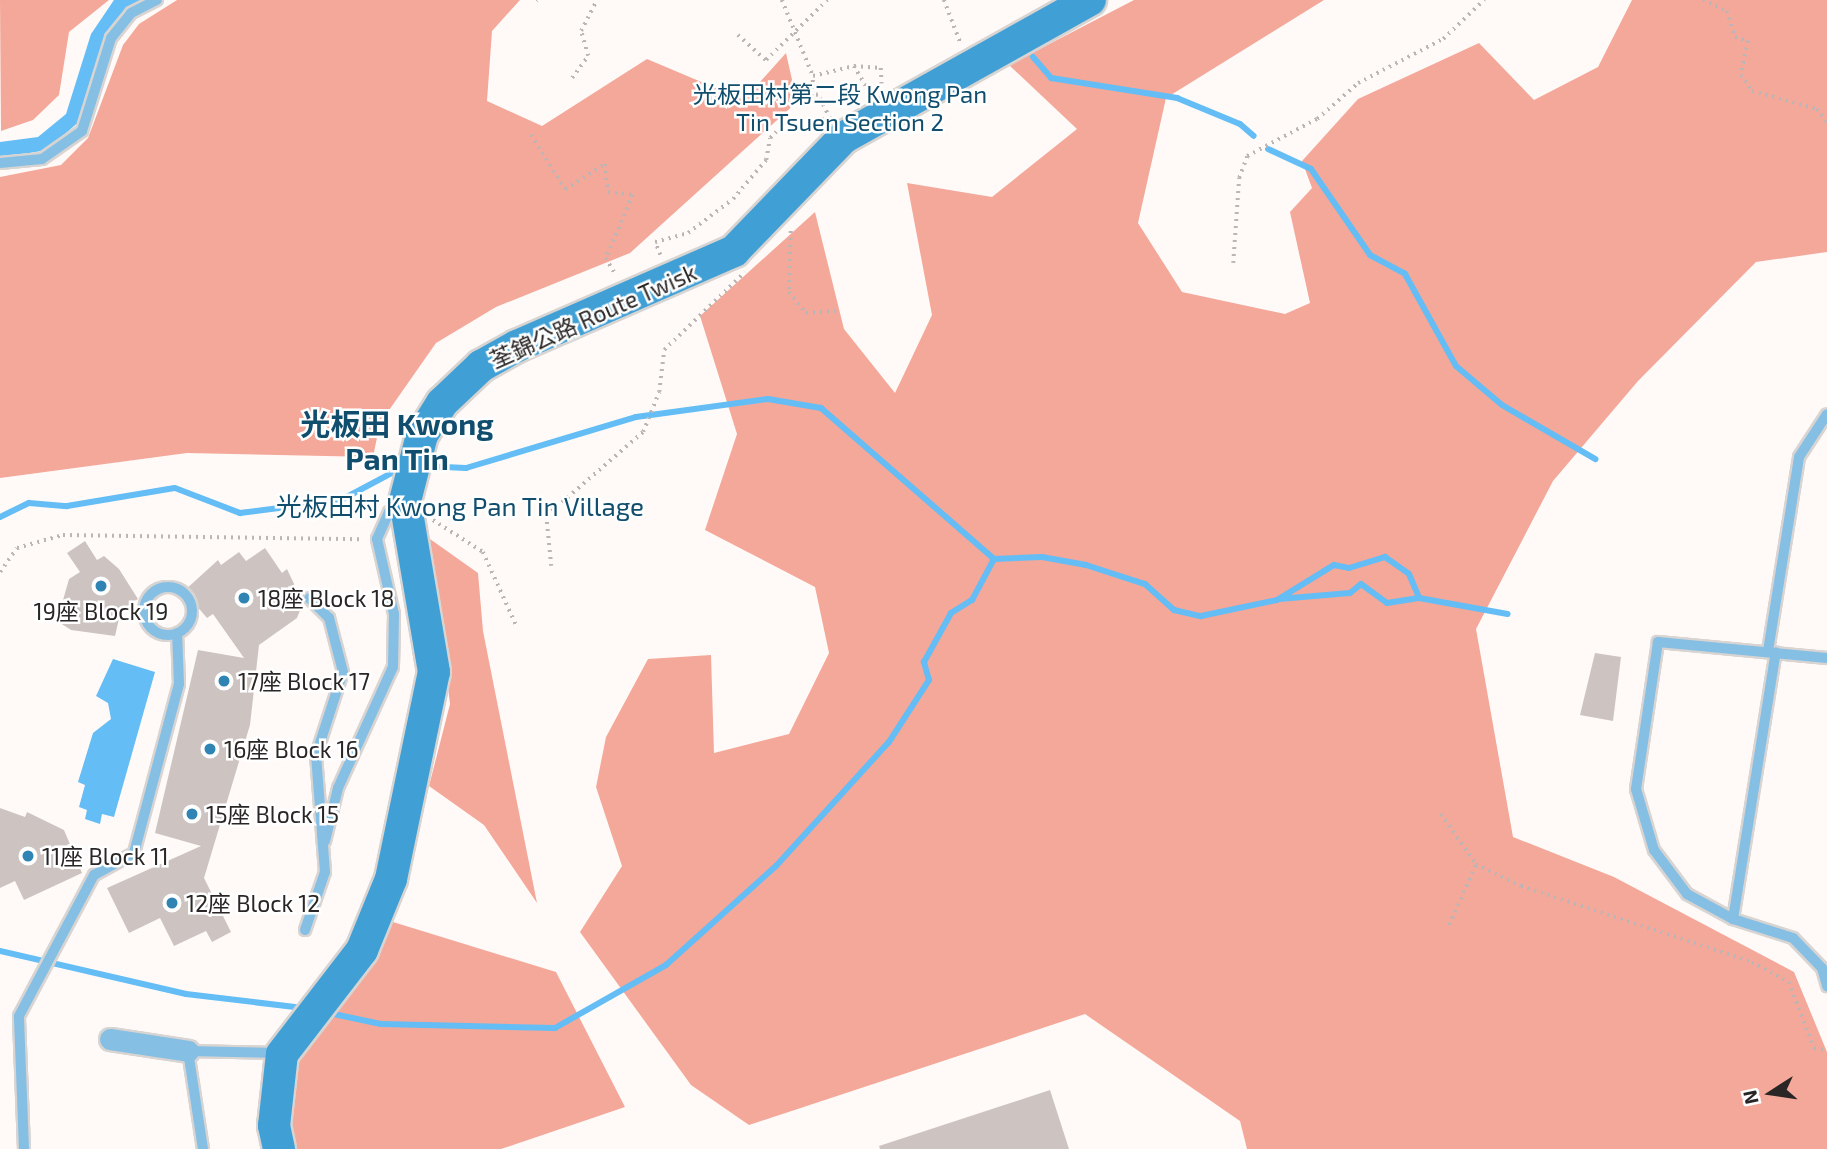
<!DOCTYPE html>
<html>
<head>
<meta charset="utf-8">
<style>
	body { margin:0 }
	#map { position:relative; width:1827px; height:1149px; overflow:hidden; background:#fffaf8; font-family:"Exo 2","Noto Sans TC",sans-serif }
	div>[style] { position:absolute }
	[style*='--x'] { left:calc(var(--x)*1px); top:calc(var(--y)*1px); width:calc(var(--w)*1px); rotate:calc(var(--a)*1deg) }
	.forest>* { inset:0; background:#f4a89a }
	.water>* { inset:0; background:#64bdf4 }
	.stream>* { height:6px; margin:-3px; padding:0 3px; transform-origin:3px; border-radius:3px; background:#64bdf4 }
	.building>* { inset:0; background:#cdc4c2 }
	.path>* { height:3.5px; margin-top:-1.75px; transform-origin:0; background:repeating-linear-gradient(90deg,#bbb6b5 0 2px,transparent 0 7px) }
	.roads { filter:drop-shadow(2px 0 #d8d4d2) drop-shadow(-2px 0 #d8d4d2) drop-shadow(0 2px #d8d4d2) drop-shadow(0 -2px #d8d4d2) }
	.service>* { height:10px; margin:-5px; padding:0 5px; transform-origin:5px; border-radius:5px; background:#86bfe4 }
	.service>.ring { margin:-5px; padding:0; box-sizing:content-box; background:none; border:10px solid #86bfe4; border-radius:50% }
	.minor>* { height:21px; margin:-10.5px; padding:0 10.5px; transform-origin:10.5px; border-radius:10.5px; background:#86bfe4 }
	.secondary>* { height:32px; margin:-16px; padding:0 16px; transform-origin:16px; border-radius:16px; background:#40a0d6 }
	.dots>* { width:19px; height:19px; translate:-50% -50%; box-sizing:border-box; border:4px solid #fff; border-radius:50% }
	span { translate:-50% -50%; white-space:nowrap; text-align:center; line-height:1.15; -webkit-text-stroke:5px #fff; paint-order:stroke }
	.street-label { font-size:23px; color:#292625 }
	.poi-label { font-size:23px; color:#292625 }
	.left { translate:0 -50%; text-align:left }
	.neighbourhood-label { font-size:24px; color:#114e6e }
	.quarter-label { font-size:26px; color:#114e6e }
	.district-label { font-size:30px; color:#114e6e; font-weight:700 }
	.north { position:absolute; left:1736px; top:1058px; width:70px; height:70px; -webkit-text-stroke:5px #fff; paint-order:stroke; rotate:258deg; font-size:19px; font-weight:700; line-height:28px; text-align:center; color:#292625 }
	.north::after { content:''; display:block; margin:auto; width:24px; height:32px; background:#292625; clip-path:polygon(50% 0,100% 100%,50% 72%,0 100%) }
</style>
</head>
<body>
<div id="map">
	<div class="forest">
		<i style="clip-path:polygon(0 0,109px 0,69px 32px,59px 95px,33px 120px,1px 131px)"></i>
		<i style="clip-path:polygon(177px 0,520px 0,492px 31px,487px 101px,542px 126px,647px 59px,744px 100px,786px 53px,797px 102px,630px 253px,496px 307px,436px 343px,380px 423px,373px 457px,187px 453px,0 478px,0 177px,61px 165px,88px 138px,123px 45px,139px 24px)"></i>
		<i style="clip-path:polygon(1134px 0,1324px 0,1166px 98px,1138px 223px,1182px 292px,1285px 314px,1310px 303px,1290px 212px,1312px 188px,1302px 161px,1358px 99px,1479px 43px,1534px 100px,1598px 67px,1632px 0,1827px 0,1827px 252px,1756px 262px,1638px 381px,1553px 481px,1476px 629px,1513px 837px,1614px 877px,1794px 972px,1827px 1052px,1827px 1149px,1247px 1149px,1240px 1121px,1085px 1014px,749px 1125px,691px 1085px,580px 932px,622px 866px,596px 787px,606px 737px,648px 659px,711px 655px,714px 753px,789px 734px,829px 653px,815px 587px,705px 530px,737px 434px,700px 316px,815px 212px,844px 329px,895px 393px,932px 315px,907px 183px,992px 197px,1077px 129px,1009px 65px)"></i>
		<i style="clip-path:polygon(430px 539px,478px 573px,483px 631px,537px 903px,484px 825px,429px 786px,450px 704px)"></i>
		<i style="clip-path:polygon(393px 922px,556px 972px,625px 1107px,501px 1149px,296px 1149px,291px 1124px,298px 1059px,376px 959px)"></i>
	</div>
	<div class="water">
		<i style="clip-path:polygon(114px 0,142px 0,104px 43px,82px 119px,47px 150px,0 158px,0 142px,38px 137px,66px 114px,91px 34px)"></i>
		<i style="clip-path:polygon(113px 659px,155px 672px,114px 817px,102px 814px,100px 824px,85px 819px,87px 810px,79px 807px,85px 785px,78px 782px,93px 733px,111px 719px,108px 703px,96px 696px)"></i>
	</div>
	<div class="stream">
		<i style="--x:1033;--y:57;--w:28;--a:49"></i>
		<i style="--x:1051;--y:78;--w:128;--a:9"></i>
		<i style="--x:1177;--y:98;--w:68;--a:22.4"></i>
		<i style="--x:1240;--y:124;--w:18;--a:41"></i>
		<i style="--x:1268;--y:149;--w:47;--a:24.9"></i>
		<i style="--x:1311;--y:169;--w:104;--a:55.5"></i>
		<i style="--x:1370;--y:255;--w:40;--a:28"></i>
		<i style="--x:1405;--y:274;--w:105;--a:61"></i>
		<i style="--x:1456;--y:366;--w:60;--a:40.3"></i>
		<i style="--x:1502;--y:405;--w:108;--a:30.1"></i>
		<i style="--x:423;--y:466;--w:43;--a:2.7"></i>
		<i style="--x:466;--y:468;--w:177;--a:-16.7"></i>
		<i style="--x:636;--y:417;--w:133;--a:-7.8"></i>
		<i style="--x:768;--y:399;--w:54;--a:9.6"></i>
		<i style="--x:821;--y:408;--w:230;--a:41.1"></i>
		<i style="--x:994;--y:559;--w:48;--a:-2.4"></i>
		<i style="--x:1042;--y:557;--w:45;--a:10.3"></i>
		<i style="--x:1086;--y:565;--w:62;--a:17.9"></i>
		<i style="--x:1145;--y:584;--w:39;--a:42"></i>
		<i style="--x:1174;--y:610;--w:28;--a:13"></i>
		<i style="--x:1201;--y:616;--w:78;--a:-11.9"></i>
		<i style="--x:1277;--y:600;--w:67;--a:-31.6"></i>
		<i style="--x:1334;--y:565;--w:15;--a:11"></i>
		<i style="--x:1349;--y:568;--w:38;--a:-17"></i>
		<i style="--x:1385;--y:557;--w:29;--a:35"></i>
		<i style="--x:1409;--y:574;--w:26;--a:67"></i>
		<i style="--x:1419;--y:598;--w:90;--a:10.2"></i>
		<i style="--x:0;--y:517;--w:32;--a:-26"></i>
		<i style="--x:29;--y:503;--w:38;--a:5"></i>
		<i style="--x:67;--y:506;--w:109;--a:-9.5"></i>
		<i style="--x:175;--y:488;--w:70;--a:21"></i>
		<i style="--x:240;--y:513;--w:102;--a:-7.3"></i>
		<i style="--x:341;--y:500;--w:72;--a:-28"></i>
		<i style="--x:1279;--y:599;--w:71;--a:-4.8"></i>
		<i style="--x:1350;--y:593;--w:14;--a:-39"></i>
		<i style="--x:1361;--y:584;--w:32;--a:36"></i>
		<i style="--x:1387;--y:603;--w:32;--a:-9"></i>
		<i style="--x:0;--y:951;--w:191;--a:13"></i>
		<i style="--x:186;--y:994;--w:118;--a:6.8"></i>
		<i style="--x:324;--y:1012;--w:58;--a:11.9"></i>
		<i style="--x:381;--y:1024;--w:174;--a:1.3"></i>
		<i style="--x:555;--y:1028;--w:128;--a:-29.6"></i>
		<i style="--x:666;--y:965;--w:148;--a:-42"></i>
		<i style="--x:776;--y:866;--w:168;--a:-47.7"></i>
		<i style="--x:889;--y:742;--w:74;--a:-57.2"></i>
		<i style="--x:929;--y:680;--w:19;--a:-106"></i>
		<i style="--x:924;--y:662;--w:56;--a:-61.1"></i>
		<i style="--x:951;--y:613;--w:25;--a:-32"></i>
		<i style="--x:972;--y:600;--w:47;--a:-61.8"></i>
	</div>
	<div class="building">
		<i style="clip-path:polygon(85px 541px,97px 560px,104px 556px,119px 569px,138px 599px,121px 610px,115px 636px,71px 630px,57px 621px,69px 579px,80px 572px,67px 553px)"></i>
		<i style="clip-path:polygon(265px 548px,282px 573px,287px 569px,303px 603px,297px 618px,259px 645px,250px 725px,204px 878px,231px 932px,212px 942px,206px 931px,174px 946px,160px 918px,129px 933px,107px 888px,201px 846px,155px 833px,198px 650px,244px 658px,213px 614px,207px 618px,184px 591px,218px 560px,221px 565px,239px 552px,246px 561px)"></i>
		<i style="clip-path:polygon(1595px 653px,1621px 657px,1613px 721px,1580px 715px)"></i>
		<i style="clip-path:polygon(0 808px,25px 817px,27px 812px,64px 830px,82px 873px,24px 900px,15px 881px,0 888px)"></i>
		<i style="clip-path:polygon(1050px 1090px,1069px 1149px,880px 1149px,879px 1146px)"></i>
	</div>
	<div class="path">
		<i style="--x:782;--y:0;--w:82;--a:67.8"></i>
		<i style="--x:944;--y:0;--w:47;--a:68.9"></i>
		<i style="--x:1703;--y:0;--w:26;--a:25"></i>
		<i style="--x:1727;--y:11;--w:27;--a:73"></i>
		<i style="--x:1735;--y:37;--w:14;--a:17"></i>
		<i style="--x:1748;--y:41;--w:35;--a:102"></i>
		<i style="--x:1741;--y:75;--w:19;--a:55"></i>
		<i style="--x:1752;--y:91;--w:67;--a:15.5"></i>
		<i style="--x:1817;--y:109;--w:17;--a:54"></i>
		<i style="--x:536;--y:1;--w:1;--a:-45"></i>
		<i style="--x:738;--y:35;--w:38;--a:42"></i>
		<i style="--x:766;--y:60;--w:86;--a:-44.5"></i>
		<i style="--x:854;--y:66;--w:31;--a:59"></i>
		<i style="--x:572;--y:78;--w:27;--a:-54"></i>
		<i style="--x:588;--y:56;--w:26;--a:-106"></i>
		<i style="--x:581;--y:31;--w:35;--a:-63"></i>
		<i style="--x:830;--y:119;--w:27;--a:-117"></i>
		<i style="--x:818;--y:95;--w:7;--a:172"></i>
		<i style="--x:811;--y:96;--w:20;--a:-84"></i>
		<i style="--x:813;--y:76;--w:42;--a:-13.7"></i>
		<i style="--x:854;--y:66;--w:27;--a:4"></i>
		<i style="--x:881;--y:68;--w:19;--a:87"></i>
		<i style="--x:531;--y:135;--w:64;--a:57.8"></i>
		<i style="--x:565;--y:189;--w:47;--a:-32"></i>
		<i style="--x:605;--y:164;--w:28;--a:84"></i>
		<i style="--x:608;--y:192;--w:25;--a:7"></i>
		<i style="--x:633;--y:195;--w:69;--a:113.2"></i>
		<i style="--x:606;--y:258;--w:20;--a:60"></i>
		<i style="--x:791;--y:231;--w:61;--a:91.9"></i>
		<i style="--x:789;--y:292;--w:27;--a:51"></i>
		<i style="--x:806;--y:313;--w:30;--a:-4"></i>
		<i style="--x:660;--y:255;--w:14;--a:-111"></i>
		<i style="--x:655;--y:242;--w:34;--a:-15"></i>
		<i style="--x:688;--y:233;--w:56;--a:-37.1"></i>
		<i style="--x:733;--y:199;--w:51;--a:-49.8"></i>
		<i style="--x:766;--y:160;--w:22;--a:-80"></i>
		<i style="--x:770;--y:138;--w:24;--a:-45"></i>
		<i style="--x:787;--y:121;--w:37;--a:-3"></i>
		<i style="--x:1233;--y:263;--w:85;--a:-86"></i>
		<i style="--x:1239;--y:178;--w:23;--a:-70"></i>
		<i style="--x:1247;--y:156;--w:79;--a:-27.9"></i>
		<i style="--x:1317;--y:119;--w:55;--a:-41.3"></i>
		<i style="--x:1358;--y:83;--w:96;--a:-27.4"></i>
		<i style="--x:1443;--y:39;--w:57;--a:-43.6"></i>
		<i style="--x:433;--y:520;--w:59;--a:32.6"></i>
		<i style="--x:483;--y:552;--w:82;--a:65.6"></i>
		<i style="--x:551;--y:566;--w:50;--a:-95.7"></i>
		<i style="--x:546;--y:516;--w:128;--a:-40.9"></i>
		<i style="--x:643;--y:432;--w:43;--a:-68.2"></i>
		<i style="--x:659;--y:392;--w:42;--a:-83.2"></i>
		<i style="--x:664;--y:350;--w:112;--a:-43.9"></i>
		<i style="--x:0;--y:572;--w:29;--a:-55"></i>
		<i style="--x:17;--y:548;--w:48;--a:-15.8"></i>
		<i style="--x:63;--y:535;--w:299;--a:0.8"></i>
		<i style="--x:1441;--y:814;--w:61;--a:55"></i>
		<i style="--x:1476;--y:864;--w:50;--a:26.1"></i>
		<i style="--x:1521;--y:886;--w:243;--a:18.2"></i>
		<i style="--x:1752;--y:962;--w:42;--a:28.4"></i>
		<i style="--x:1789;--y:982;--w:71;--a:69.3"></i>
		<i style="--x:1814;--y:1048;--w:13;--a:13"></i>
		<i style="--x:1449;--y:925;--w:67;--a:-66.1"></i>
	</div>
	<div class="roads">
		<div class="service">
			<i style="--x:0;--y:163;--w:42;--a:-5.4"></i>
			<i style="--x:42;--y:159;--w:49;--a:-35"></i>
			<i style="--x:82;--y:131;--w:97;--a:-72.7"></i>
			<i style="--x:111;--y:38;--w:32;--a:-51"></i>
			<i style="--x:131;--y:13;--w:29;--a:-27"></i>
			<i class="ring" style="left:144px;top:587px;width:38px;height:38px"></i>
			<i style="--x:1768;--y:651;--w:196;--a:-80.9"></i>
			<i style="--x:1799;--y:457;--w:51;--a:-56.9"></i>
			<i style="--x:1827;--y:658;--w:170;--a:-174.6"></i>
			<i style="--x:1658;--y:642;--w:149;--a:98.5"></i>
			<i style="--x:1636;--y:789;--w:64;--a:73.6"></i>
			<i style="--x:1654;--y:850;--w:55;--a:53.1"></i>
			<i style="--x:1687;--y:894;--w:52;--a:28.5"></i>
			<i style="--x:1733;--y:919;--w:63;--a:17.6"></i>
			<i style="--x:1793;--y:938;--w:42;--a:46"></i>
			<i style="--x:1822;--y:968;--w:19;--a:74"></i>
			<i style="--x:325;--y:841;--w:55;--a:-76.2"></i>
			<i style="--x:338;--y:788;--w:133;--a:-65.6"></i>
			<i style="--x:393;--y:667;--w:53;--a:-88.9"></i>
			<i style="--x:394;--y:614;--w:77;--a:-102.8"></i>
			<i style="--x:377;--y:539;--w:30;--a:-66"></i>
			<i style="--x:389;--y:512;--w:16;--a:-35"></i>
			<i style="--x:1733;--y:919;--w:270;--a:-80.9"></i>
			<i style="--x:305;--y:930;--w:61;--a:-71"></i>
			<i style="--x:325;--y:872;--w:117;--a:-94.4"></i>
			<i style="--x:316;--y:755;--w:87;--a:-72"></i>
			<i style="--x:343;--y:672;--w:56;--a:-104.5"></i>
			<i style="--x:329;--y:618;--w:28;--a:-135"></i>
			<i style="--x:24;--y:1149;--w:133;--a:-92.2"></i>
			<i style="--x:19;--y:1016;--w:160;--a:-62"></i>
			<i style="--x:94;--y:875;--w:46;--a:-28.8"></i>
			<i style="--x:134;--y:853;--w:175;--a:-75.1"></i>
			<i style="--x:179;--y:684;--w:51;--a:-92.2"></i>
			<i style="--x:203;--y:1149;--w:99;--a:-98.7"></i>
			<i style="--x:188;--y:1051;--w:91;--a:1.3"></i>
		</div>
		<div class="minor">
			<i style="--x:110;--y:1039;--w:79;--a:8.7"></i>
		</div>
		<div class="secondary">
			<i style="--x:279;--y:1149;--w:24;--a:-102"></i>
			<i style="--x:274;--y:1126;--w:72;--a:-83.7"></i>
			<i style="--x:282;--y:1054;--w:131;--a:-52.4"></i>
			<i style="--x:362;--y:950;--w:77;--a:-67.8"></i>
			<i style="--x:391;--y:879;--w:211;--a:-78.3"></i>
			<i style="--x:434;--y:672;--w:173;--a:-99.6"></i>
			<i style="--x:405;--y:501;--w:68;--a:-75.6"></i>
			<i style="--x:422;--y:435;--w:38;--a:-58"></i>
			<i style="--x:442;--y:403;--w:54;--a:-43.5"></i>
			<i style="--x:481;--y:366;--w:41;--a:-29.1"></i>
			<i style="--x:517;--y:346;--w:237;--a:-23.6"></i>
			<i style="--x:734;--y:251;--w:157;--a:-46"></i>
			<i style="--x:843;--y:138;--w:283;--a:-29.2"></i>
		</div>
	</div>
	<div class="dots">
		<i style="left:101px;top:586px;background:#2f84b4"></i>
		<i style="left:244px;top:598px;background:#2f84b4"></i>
		<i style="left:224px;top:681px;background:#2f84b4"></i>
		<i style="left:210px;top:749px;background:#2f84b4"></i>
		<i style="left:192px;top:814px;background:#2f84b4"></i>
		<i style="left:28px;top:856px;background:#2f84b4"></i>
		<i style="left:172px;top:903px;background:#2f84b4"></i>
	</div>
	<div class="street-label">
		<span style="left:593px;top:316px;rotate:-24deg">荃錦公路 Route Twisk</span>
	</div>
	<div class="poi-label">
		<span class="left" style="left:258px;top:598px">18座 Block 18</span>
		<span style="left:101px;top:611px">19座 Block 19</span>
		<span class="left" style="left:238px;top:681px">17座 Block 17</span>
		<span class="left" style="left:224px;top:749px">16座 Block 16</span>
		<span class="left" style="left:206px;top:814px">15座 Block 15</span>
		<span class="left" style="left:42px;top:856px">11座 Block 11</span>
		<span class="left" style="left:186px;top:903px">12座 Block 12</span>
	</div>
	<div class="neighbourhood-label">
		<span style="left:840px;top:108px">光板田村第二段 Kwong Pan<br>Tin Tsuen Section 2</span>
	</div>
	<div class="quarter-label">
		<span style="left:460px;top:506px">光板田村 Kwong Pan Tin Village</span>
	</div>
	<div class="district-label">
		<span style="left:397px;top:440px">光板田 Kwong<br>Pan Tin</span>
	</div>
	<div class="north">N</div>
</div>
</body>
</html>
